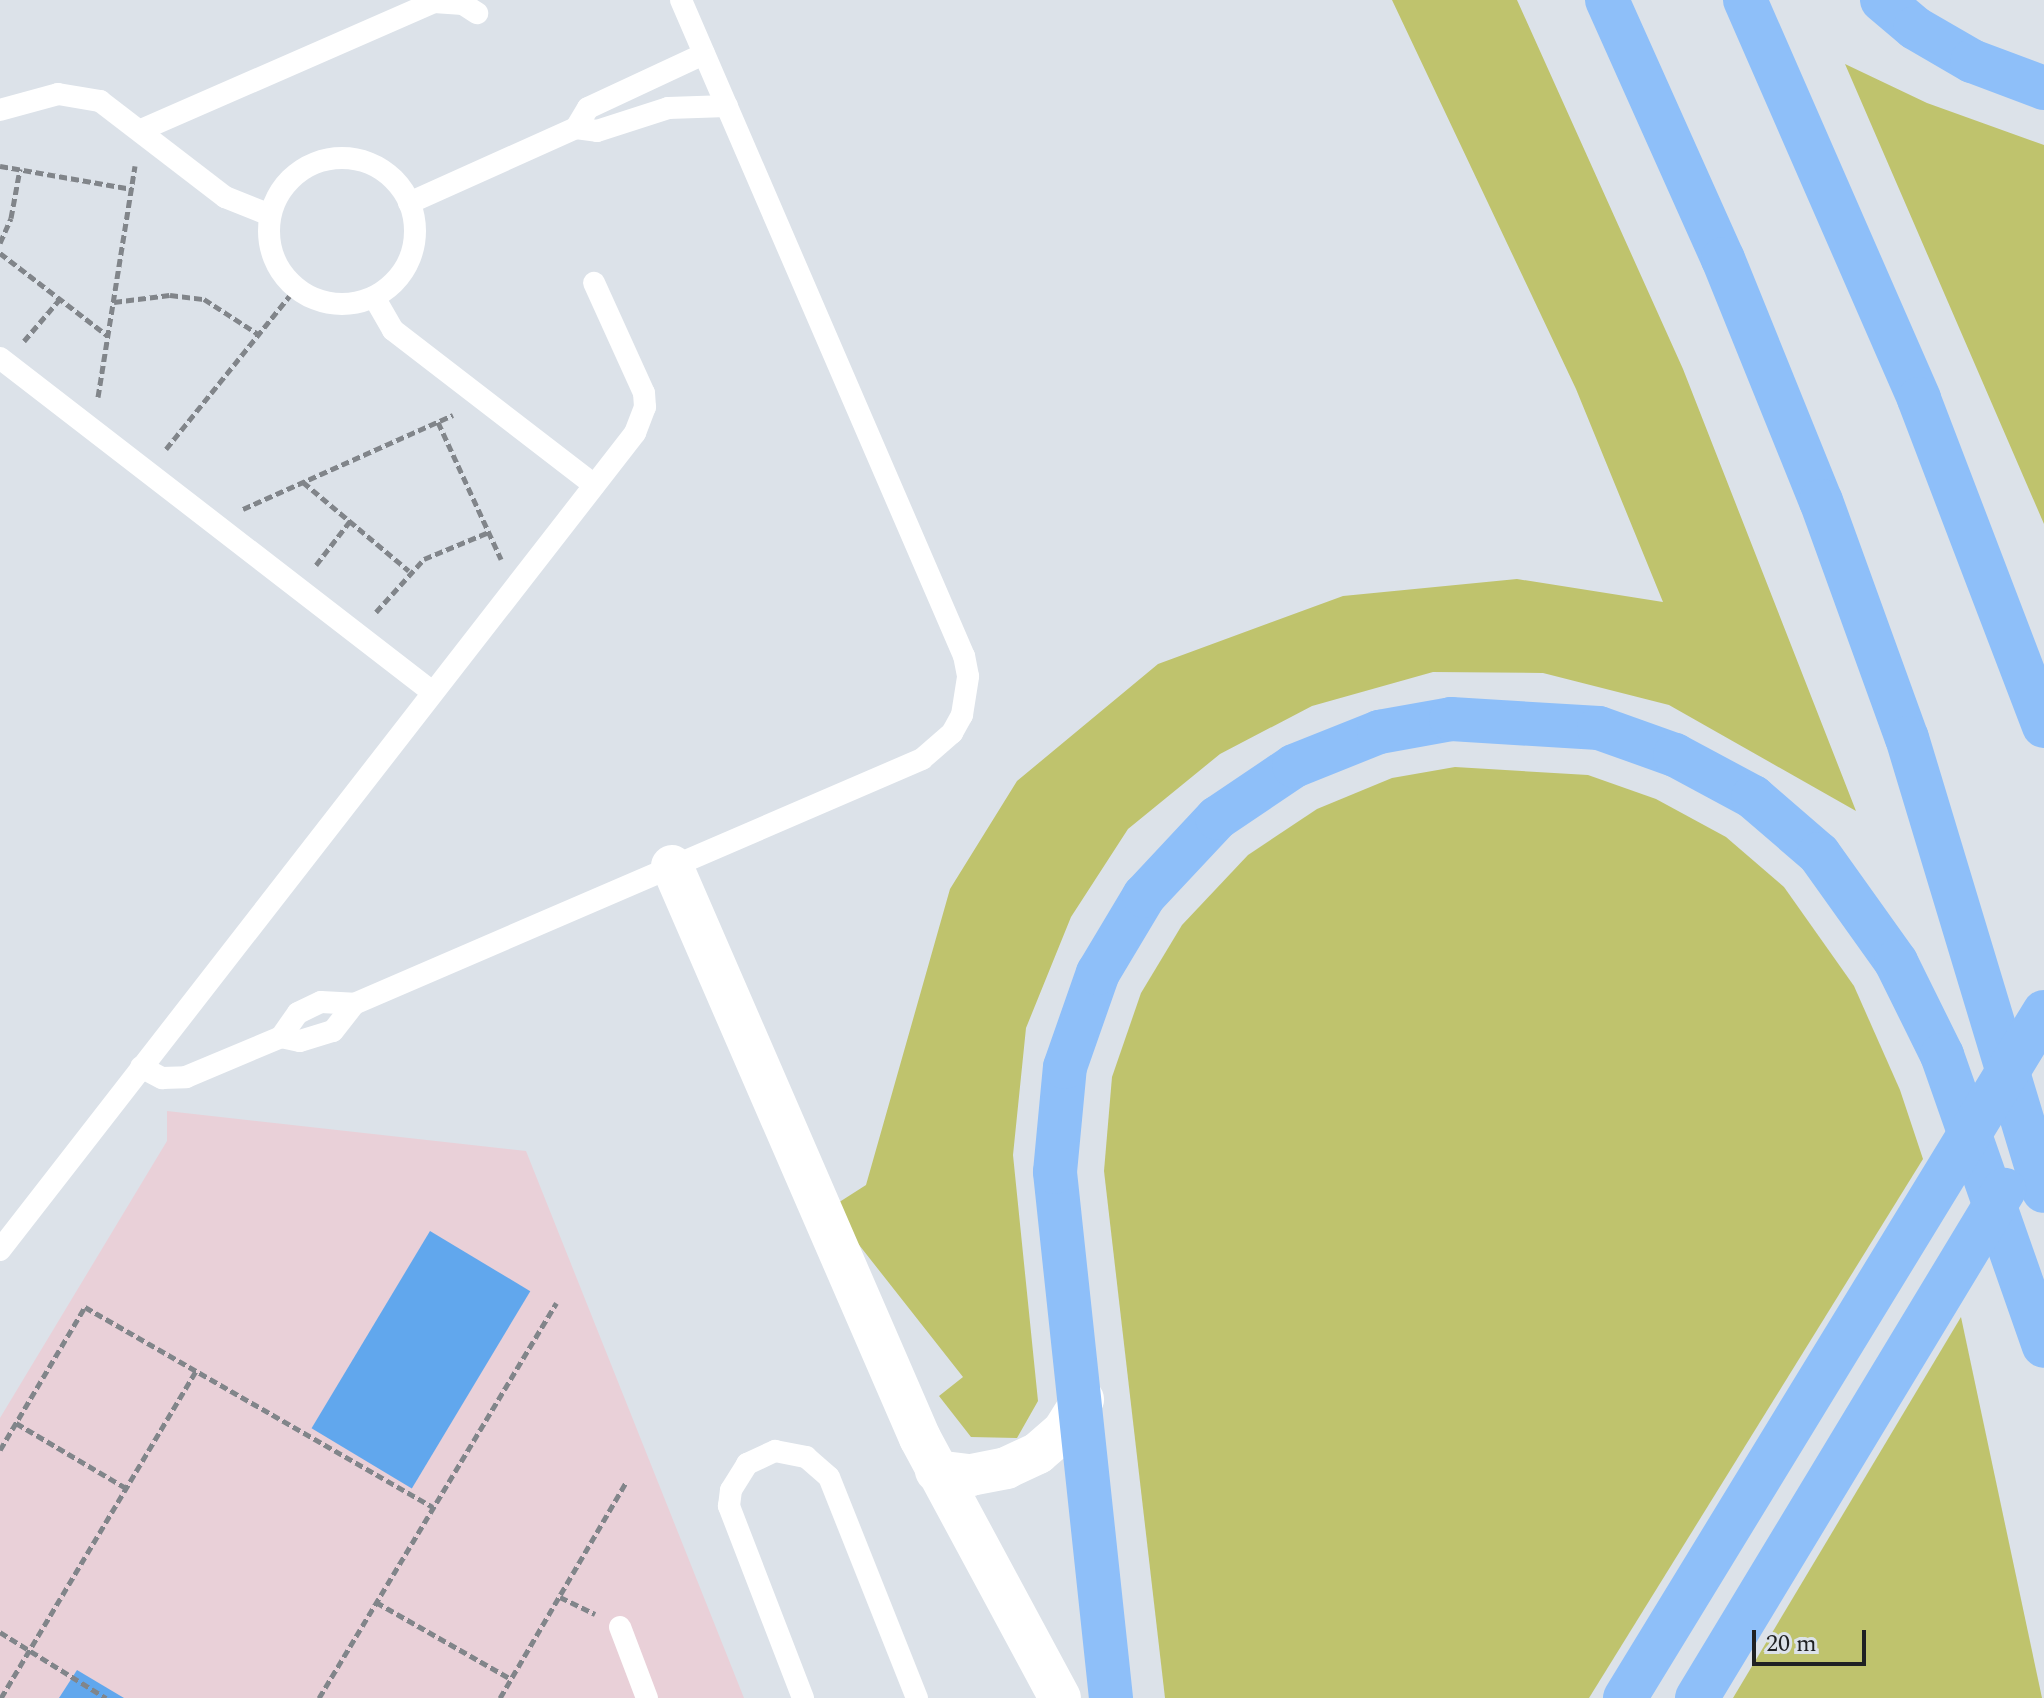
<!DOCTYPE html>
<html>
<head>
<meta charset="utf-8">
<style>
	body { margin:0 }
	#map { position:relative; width:2044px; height:1698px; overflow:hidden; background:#dce2e9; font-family:Spectral,serif }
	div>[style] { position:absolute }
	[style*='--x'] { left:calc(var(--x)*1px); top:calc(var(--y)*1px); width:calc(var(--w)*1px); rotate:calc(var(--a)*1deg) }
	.commercial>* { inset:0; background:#e9d0d8 }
	.green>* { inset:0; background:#bfc36d }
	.building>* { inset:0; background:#61a7ed; transform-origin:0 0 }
	.path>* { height:5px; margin-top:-2.5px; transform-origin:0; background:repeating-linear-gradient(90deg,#81858a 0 8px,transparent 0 12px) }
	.lane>* { height:22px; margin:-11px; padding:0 11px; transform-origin:11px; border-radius:11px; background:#fff }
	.lane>.ring { margin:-11px; padding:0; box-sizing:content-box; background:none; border:22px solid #fff; border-radius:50% }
	.street>* { height:42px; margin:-21px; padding:0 21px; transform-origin:21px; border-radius:21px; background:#fff }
	.highway>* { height:44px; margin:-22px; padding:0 22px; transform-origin:22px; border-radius:22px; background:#8ebff9 }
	span { translate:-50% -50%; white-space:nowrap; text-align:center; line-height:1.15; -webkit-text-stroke:6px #dce2e9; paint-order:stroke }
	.scale { position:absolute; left:1752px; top:1630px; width:114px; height:36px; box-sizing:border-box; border:4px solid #1f2123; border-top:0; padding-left:10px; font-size:24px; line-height:28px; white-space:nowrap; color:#1f2123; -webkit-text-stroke:6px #dce2e9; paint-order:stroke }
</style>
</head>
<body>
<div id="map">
	<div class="commercial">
		<i style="clip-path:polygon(167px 1111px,526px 1151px,744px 1698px,0 1698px,0 1418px,167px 1141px)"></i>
	</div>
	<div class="green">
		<i style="clip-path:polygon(1392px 0,1517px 0,1683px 369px,1856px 811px,1669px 705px,1543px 673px,1433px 672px,1312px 706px,1220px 754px,1128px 829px,1071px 917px,1026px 1028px,1013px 1155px,1038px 1401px,1017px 1438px,971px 1437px,939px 1396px,963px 1377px,830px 1208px,866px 1185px,950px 889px,1017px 781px,1158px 664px,1343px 596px,1517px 579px,1663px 602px,1576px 389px)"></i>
		<i style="clip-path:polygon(1845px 64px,1927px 103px,2044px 145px,2044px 524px)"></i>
		<i style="clip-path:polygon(1455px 767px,1588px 775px,1656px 799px,1726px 837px,1784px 887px,1854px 986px,1900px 1090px,1923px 1159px,1589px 1698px,1165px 1698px,1104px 1171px,1112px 1077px,1141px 993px,1182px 925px,1248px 855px,1317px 809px,1392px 778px)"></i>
		<i style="clip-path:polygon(1961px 1317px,2042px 1698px,1733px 1698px)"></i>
	</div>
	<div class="building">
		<i style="left:430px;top:1231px;width:117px;height:230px;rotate:31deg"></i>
		<i style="clip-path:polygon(77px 1670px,124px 1698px,59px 1698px)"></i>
	</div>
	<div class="path">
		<i style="--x:0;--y:166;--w:134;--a:9.9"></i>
		<i style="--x:0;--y:243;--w:27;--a:-66"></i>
		<i style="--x:11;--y:218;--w:50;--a:-79.6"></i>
		<i style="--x:0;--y:253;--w:135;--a:37.5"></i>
		<i style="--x:114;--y:302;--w:56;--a:-7.1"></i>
		<i style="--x:170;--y:295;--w:34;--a:7"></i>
		<i style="--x:204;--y:299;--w:64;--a:32.9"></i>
		<i style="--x:24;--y:341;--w:55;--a:-49.4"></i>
		<i style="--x:98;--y:397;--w:234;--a:-80.9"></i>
		<i style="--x:438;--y:422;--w:151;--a:65.3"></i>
		<i style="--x:166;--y:449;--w:207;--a:-51.1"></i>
		<i style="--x:303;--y:482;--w:138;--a:40"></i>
		<i style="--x:243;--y:509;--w:230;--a:-24.1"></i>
		<i style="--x:316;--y:565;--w:56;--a:-52.3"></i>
		<i style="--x:376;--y:612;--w:72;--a:-47.8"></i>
		<i style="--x:424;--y:559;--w:70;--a:-22.6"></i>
		<i style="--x:16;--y:1423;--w:128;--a:30.6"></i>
		<i style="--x:0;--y:1450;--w:166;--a:-59.3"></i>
		<i style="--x:85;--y:1307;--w:401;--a:29.9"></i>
		<i style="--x:560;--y:1597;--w:39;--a:26"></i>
		<i style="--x:376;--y:1602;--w:155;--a:29.7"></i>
		<i style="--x:0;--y:1632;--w:125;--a:31.9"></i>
		<i style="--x:1;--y:1698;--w:381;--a:-59.2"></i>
		<i style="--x:319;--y:1698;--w:461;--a:-59"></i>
		<i style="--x:500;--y:1698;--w:251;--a:-59.7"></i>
	</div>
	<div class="lane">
		<i style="--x:0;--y:110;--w:60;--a:-15.4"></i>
		<i style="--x:58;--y:94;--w:43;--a:9.5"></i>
		<i style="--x:100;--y:101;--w:158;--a:37.5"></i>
		<i style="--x:225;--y:197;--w:48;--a:21.8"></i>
		<i style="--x:576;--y:128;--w:23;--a:-59"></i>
		<i style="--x:588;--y:108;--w:128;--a:-25"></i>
		<i style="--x:141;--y:130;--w:320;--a:-23.6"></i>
		<i style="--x:434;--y:2;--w:29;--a:4"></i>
		<i style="--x:463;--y:4;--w:17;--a:33"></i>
		<i class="ring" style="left:269px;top:158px;width:124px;height:124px"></i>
		<i style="--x:409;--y:203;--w:183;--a:-24.2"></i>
		<i style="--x:576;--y:128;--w:21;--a:8"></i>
		<i style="--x:597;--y:131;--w:75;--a:-17.9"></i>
		<i style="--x:668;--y:108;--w:59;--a:-1.9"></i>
		<i style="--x:374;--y:297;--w:38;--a:60"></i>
		<i style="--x:393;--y:330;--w:254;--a:37.6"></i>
		<i style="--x:0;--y:358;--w:545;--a:37.69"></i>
		<i style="--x:281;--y:1037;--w:29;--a:-55"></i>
		<i style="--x:298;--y:1013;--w:25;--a:-26"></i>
		<i style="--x:321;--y:1002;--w:33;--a:3"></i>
		<i style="--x:354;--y:1004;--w:619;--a:-23.33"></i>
		<i style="--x:922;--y:759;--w:40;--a:-41"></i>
		<i style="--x:952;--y:733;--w:21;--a:-61"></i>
		<i style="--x:962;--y:715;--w:39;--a:-81"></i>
		<i style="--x:968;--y:676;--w:20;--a:-101"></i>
		<i style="--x:964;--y:656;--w:714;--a:-113.34"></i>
		<i style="--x:141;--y:1067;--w:24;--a:28"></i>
		<i style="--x:162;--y:1078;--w:24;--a:-2"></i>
		<i style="--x:186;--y:1077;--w:103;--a:-22.8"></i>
		<i style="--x:281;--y:1037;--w:19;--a:12"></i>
		<i style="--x:300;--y:1041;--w:34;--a:-17"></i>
		<i style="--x:333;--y:1031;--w:34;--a:-52"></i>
		<i style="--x:0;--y:1250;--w:1035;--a:-52.14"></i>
		<i style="--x:635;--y:433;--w:28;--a:-69"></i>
		<i style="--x:645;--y:407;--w:14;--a:-94"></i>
		<i style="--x:644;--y:393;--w:121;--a:-114.4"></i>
		<i style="--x:620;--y:1627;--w:76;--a:69.2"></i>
		<i style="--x:803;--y:1698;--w:206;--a:-111.1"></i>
		<i style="--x:729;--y:1506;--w:16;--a:-83"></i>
		<i style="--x:731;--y:1490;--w:31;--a:-58"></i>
		<i style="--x:747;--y:1464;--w:31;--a:-25"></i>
		<i style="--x:775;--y:1451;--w:32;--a:11"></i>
		<i style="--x:806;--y:1457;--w:30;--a:41"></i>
		<i style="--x:829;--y:1477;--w:238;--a:68.3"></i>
	</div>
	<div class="street">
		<i style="--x:672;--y:866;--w:623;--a:66.56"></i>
		<i style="--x:920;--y:1438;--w:295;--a:61.7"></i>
		<i style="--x:936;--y:1471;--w:35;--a:7"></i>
		<i style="--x:971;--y:1475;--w:36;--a:-11"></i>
		<i style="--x:1006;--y:1468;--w:35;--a:-25"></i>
		<i style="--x:1038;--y:1453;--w:35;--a:-41"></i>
		<i style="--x:1064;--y:1430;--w:36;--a:-58"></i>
	</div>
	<div class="highway">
		<i style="--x:1607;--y:0;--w:284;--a:65.9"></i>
		<i style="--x:1723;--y:259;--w:261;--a:68"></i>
		<i style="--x:1821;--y:501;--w:252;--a:70.1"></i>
		<i style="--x:1907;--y:738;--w:473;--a:73.2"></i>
		<i style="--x:1745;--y:0;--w:435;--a:66.4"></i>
		<i style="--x:1919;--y:399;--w:350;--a:69.1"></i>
		<i style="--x:1882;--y:0;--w:43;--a:40.3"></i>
		<i style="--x:1915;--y:28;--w:66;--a:30.1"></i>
		<i style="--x:1972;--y:61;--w:77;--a:20.6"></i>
		<i style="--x:1111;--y:1698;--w:529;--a:-96.08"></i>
		<i style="--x:1055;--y:1172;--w:105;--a:-84.6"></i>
		<i style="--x:1065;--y:1067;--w:100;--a:-70.7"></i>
		<i style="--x:1098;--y:973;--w:90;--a:-59.1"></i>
		<i style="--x:1144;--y:896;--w:107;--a:-46.9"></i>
		<i style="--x:1217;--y:818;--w:93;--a:-34"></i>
		<i style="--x:1294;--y:766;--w:92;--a:-21.8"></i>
		<i style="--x:1379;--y:732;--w:73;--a:-10.2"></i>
		<i style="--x:1451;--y:719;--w:148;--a:3.5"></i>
		<i style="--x:1599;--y:728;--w:81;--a:19.6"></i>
		<i style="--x:1675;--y:755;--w:89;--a:28.3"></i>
		<i style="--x:1753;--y:797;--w:87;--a:40.8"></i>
		<i style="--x:1819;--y:854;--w:133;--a:54.5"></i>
		<i style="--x:1896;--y:962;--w:104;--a:63.7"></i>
		<i style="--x:1942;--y:1055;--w:308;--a:70.7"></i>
		<i style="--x:1625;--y:1698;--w:804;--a:-58.58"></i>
		<i style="--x:1697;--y:1698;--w:594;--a:-58.85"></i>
	</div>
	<div class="scale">20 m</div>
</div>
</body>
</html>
